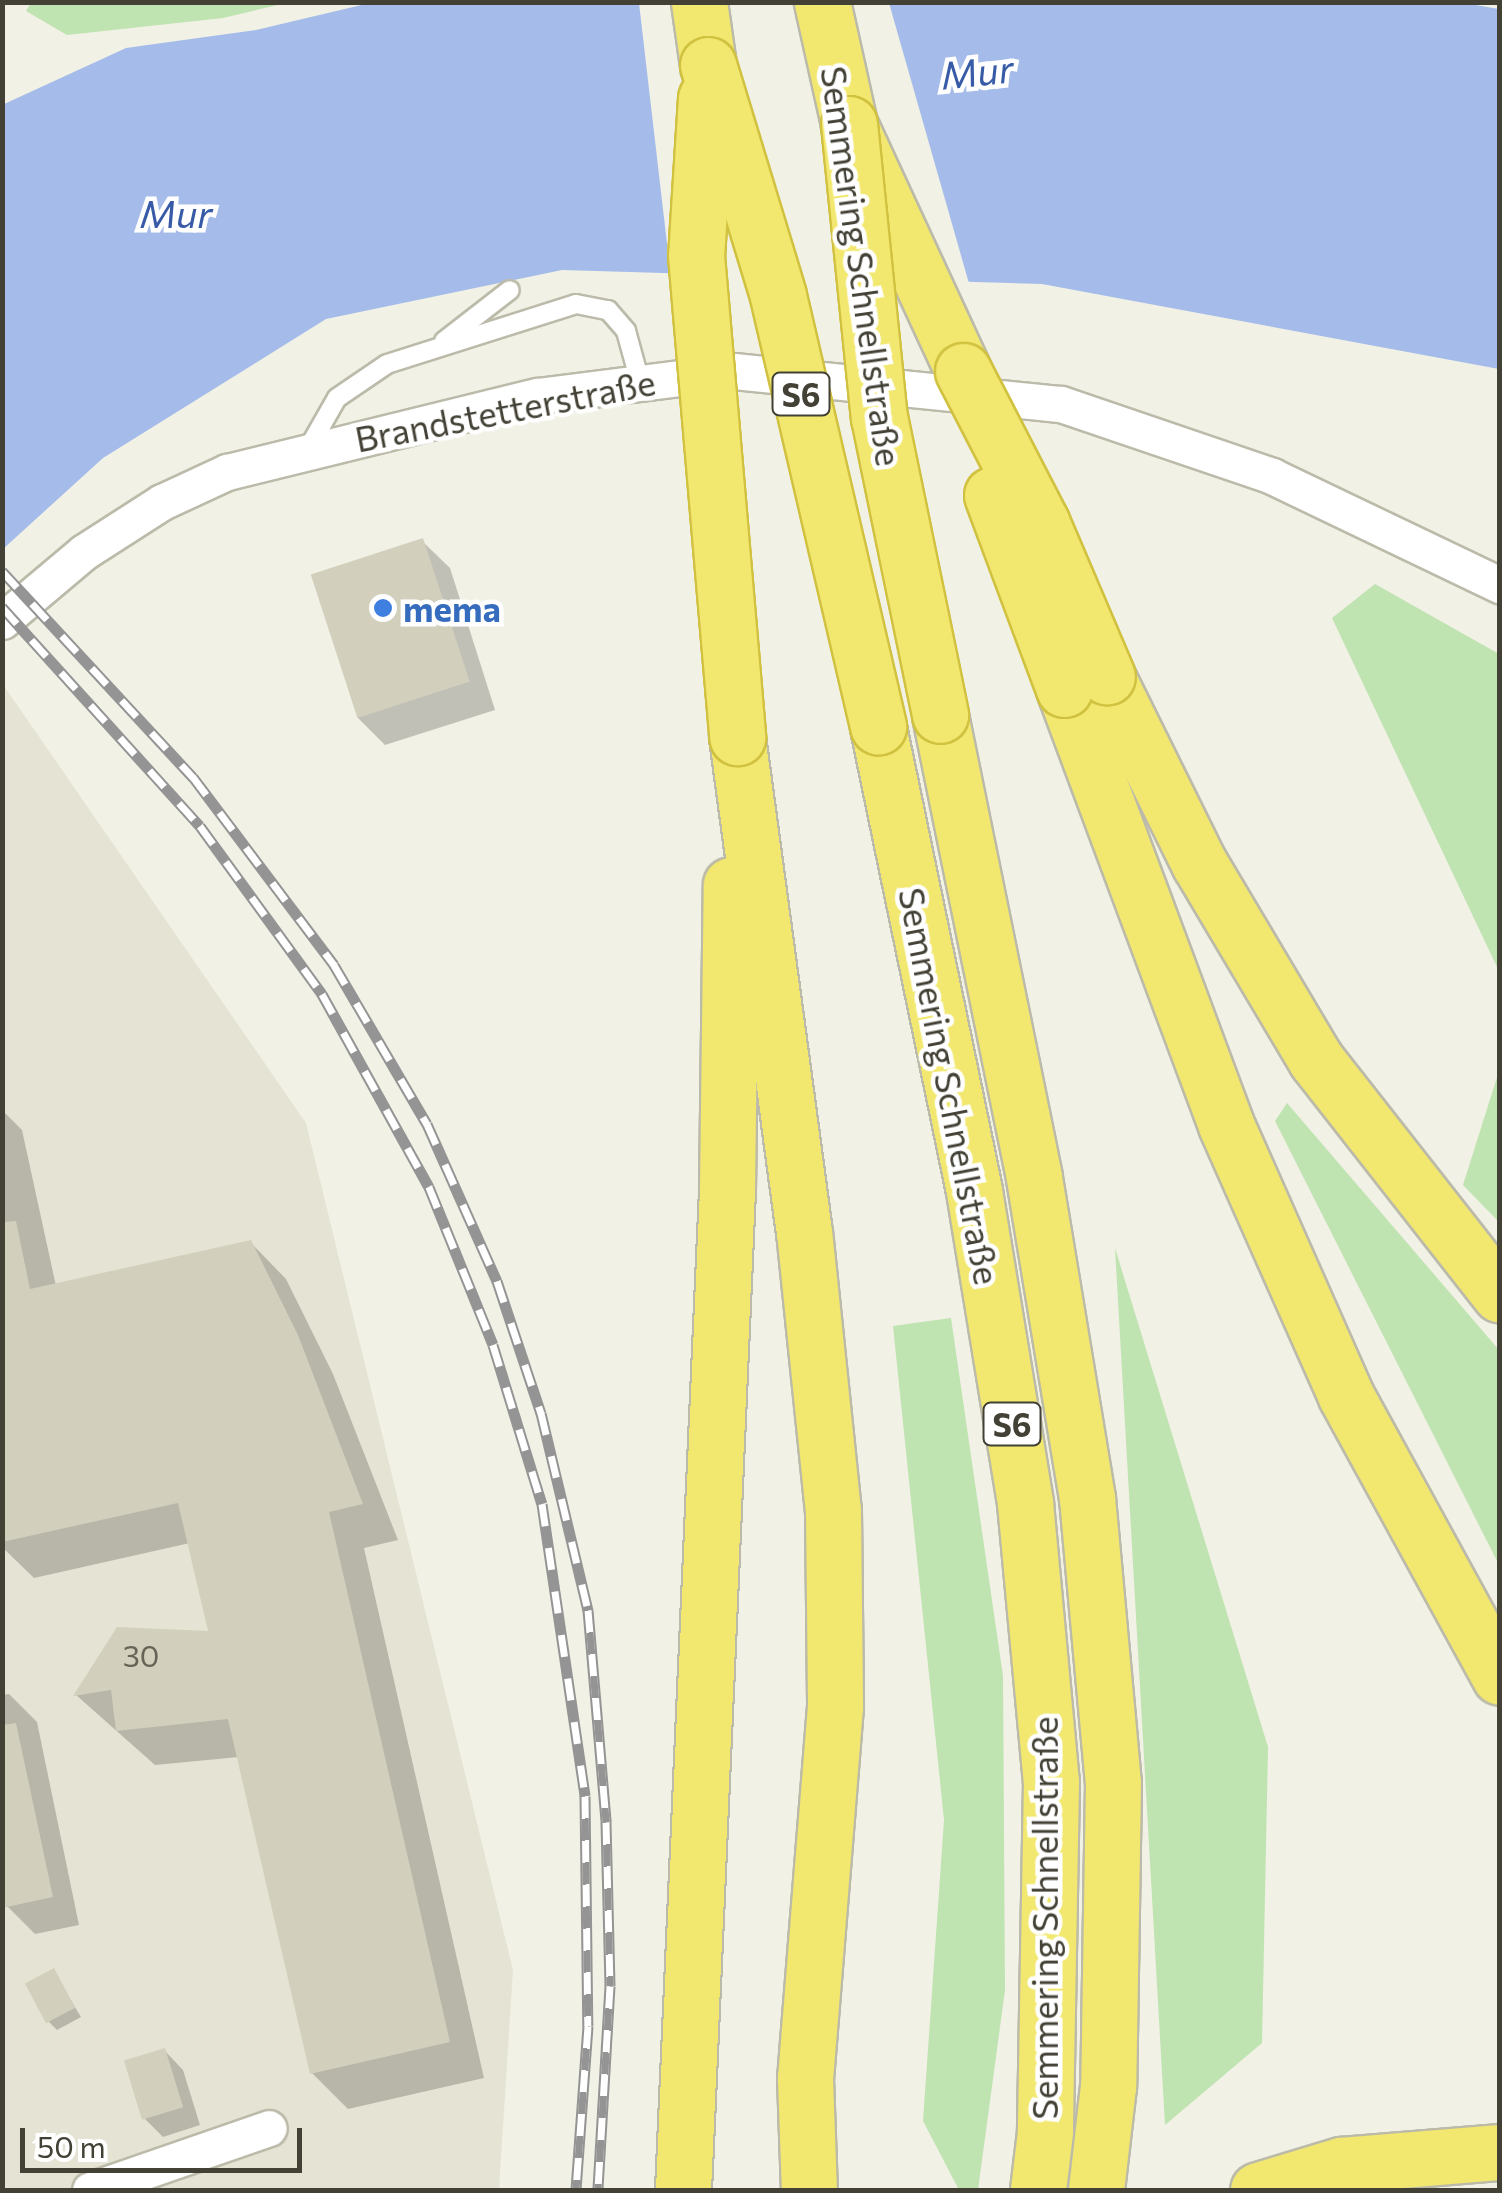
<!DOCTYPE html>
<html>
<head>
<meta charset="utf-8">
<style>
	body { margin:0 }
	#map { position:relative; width:1502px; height:2193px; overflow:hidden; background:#f1f1e5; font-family:Commissioner,sans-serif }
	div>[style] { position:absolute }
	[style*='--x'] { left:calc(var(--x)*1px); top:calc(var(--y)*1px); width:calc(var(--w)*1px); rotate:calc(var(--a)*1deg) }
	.residential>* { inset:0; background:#e5e4d4 }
	.green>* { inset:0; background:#bfe3b1 }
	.water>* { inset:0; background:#a5bcea }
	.pier>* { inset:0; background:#f1f1e5 }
	.shadow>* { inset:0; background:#0003 }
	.building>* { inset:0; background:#d2cfbc; transform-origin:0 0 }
	.roads { filter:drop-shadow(2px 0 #bcbaa9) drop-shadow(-2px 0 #bcbaa9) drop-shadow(0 2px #bcbaa9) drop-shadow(0 -2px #bcbaa9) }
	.service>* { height:18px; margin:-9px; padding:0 9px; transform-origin:9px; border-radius:9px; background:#fff }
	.minor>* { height:35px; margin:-17.5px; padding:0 17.5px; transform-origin:17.5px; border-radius:17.5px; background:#fff }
	.motorway>* { height:55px; margin:-27.5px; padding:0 27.5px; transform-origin:27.5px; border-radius:27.5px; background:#f2e86f }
	.rail>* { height:11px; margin-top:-5.5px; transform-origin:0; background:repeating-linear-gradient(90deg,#fff 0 22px,#949494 0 44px); box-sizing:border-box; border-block:2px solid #949494 }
	.bridges { filter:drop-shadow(2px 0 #d1c140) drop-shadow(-2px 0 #d1c140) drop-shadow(0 2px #d1c140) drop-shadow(0 -2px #d1c140) }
	.motorway-bridge>* { height:55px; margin:-27.5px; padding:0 27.5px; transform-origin:27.5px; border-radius:27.5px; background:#f2e86f }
	.dots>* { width:28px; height:28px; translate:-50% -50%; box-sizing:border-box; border:5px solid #fff; border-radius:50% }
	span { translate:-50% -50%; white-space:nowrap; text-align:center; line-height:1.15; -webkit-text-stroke:9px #fff; paint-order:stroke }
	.number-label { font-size:30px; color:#676457 }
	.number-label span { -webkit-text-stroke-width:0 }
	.shield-label span { padding:2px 8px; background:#fff; border:2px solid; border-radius:8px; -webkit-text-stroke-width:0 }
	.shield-label { font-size:32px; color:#434135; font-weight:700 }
	.street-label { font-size:35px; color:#434135 }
	.shop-label { font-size:35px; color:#366cbe; font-weight:700 }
	.left { translate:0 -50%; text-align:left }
	.water-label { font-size:38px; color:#375ba6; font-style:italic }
	.frame { position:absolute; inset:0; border:5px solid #434135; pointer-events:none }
	.scale { position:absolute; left:20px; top:2128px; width:282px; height:45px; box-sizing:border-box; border:5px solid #434135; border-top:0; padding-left:12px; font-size:30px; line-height:35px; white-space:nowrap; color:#434135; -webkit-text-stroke:8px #fff; paint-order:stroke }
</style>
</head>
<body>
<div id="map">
	<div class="residential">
		<i style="clip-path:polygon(4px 686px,306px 1123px,513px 1970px,499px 2190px,3px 2190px)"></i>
	</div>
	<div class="green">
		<i style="clip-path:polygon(31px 3px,31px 2px,286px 3px,223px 18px,67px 35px,26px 11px)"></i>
		<i style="clip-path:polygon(1375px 584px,1499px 654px,1499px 1007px,1497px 967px,1332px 618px)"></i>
		<i style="clip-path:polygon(1499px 1071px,1500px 1222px,1499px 1222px,1463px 1185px)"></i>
		<i style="clip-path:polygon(1287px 1103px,1499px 1350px,1499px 1565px,1275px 1121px)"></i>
		<i style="clip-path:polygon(1115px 1248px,1268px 1747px,1262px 2043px,1165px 2125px)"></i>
		<i style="clip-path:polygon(951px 1318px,1003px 1676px,1005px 1990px,978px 2190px,959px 2190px,923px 2121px,944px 1820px,893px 1326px)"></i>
	</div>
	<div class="water">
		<i style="clip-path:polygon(1458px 2px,1499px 9px,1499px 369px,1042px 284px,562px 270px,326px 319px,103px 458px,3px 549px,2px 105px,126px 48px,256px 30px,370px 3px)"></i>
	</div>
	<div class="pier">
		<i style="clip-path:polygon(639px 3px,889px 3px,970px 287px,671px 278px)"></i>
	</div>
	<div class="shadow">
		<i style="clip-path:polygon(422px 541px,450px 568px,495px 710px,385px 745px,357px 717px)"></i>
		<i style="clip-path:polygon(2px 1110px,22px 1130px,56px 1286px,250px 1242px,286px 1279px,333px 1374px,398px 1540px,364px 1548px,484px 2078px,348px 2109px,312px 2073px,239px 1757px,155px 1765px,76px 1695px,211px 1634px,190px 1543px,34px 1578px,2px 1547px)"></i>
		<i style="clip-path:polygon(9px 1694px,37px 1722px,79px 1925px,35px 1934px,7px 1906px,2px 1884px,2px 1695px)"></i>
		<i style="clip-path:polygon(53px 1971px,81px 2017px,57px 2030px,48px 2021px)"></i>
		<i style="clip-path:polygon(165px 2051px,183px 2070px,200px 2125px,163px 2137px,144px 2118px)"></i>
	</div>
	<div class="building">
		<i style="left:423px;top:538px;width:151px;height:118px;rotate:72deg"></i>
		<i style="clip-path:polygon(16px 1221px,30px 1289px,251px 1240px,298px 1335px,363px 1504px,329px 1512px,450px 2042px,310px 2074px,228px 1719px,116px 1731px,111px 1690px,73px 1696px,117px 1627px,208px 1631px,178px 1503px,2px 1542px,2px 1222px)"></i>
		<i style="clip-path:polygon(16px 1723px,53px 1897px,2px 1908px,2px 1725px)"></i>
		<i style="left:54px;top:1968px;width:45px;height:33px;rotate:62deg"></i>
		<i style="left:165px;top:2048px;width:62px;height:43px;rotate:73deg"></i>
	</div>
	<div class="roads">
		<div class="service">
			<i style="--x:444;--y:341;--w:83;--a:-37.7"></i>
			<i style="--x:309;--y:447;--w:56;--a:-60.3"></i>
			<i style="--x:337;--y:398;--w:60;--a:-34.2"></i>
			<i style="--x:387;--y:364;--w:198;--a:-17.6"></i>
			<i style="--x:576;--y:304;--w:33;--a:11"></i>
			<i style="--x:608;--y:310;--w:28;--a:49"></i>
			<i style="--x:626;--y:331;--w:53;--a:74.6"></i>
		</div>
		<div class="minor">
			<i style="--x:2;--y:621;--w:107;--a:-40.1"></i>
			<i style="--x:84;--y:552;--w:93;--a:-32.7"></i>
			<i style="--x:162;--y:502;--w:72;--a:-24.8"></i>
			<i style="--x:227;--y:472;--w:319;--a:-13.8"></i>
			<i style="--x:537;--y:396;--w:199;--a:-7.2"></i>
			<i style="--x:734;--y:371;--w:329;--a:5.8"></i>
			<i style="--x:1061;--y:404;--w:223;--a:18.8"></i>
			<i style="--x:1272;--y:476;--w:253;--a:25.6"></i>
			<i style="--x:90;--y:2190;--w:189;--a:-19.1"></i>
		</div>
		<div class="motorway">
			<i style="--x:699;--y:2;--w:64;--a:81.9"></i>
			<i style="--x:822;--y:2;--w:125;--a:77.5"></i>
			<i style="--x:849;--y:124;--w:272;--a:65.2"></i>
			<i style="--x:1107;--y:677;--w:208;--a:63.7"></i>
			<i style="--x:1199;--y:863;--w:229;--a:59.3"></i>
			<i style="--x:1316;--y:1060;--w:298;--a:51.9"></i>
			<i style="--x:1064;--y:689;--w:465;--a:69.6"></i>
			<i style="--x:1226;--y:1125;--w:296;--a:66.1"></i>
			<i style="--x:1346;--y:1396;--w:320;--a:61.3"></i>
			<i style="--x:940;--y:715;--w:472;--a:78.5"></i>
			<i style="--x:1034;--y:1178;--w:324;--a:80.6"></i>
			<i style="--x:1087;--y:1498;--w:286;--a:84.8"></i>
			<i style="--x:1113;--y:1783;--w:303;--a:90.9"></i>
			<i style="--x:1108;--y:2086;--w:105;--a:96.6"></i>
			<i style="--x:878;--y:727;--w:474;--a:78.3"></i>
			<i style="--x:974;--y:1191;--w:316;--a:80.7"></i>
			<i style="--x:1025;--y:1503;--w:279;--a:84.7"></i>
			<i style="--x:1051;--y:1781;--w:351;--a:91"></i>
			<i style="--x:1045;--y:2132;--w:58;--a:96.9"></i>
			<i style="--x:737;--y:737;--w:499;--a:82.3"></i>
			<i style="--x:804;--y:1231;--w:281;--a:84.1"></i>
			<i style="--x:833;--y:1510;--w:196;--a:89.4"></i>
			<i style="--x:835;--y:1706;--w:373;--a:94.6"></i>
			<i style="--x:805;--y:2078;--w:112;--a:88"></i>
			<i style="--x:683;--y:2190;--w:1000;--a:-87.48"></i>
			<i style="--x:727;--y:1191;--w:306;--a:-89.3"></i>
			<i style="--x:1258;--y:2190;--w:87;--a:-16.8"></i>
			<i style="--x:1341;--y:2165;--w:160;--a:-4.7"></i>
		</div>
	</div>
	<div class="rail">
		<i style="--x:2;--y:571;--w:281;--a:47.2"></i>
		<i style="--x:193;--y:777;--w:235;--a:53.1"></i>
		<i style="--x:334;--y:965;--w:184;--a:59.7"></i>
		<i style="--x:427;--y:1124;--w:172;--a:66"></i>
		<i style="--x:497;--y:1281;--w:139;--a:71.6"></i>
		<i style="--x:541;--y:1413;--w:203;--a:76.6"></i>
		<i style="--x:588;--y:1610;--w:213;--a:85.1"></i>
		<i style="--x:606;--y:1822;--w:164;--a:88.6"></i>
		<i style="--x:610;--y:1986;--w:204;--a:93.4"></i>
		<i style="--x:2;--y:607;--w:295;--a:47.9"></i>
		<i style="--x:200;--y:826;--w:208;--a:54"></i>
		<i style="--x:322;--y:994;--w:221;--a:61"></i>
		<i style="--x:429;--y:1187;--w:170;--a:67.9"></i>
		<i style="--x:493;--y:1345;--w:166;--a:72.9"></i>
		<i style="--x:542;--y:1504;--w:295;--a:81.6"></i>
		<i style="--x:585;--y:1796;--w:230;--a:89.3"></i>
		<i style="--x:588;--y:2026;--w:164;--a:94.2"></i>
	</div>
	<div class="bridges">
		<div class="motorway-bridge">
			<i style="--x:708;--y:65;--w:241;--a:73.1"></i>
			<i style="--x:778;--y:296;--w:442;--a:76.9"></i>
			<i style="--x:706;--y:98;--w:157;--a:93.6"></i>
			<i style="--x:696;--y:255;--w:484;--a:85.1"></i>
			<i style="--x:849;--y:124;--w:295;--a:84.2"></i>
			<i style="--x:879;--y:417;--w:304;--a:78.4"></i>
			<i style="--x:963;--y:371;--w:170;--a:62.7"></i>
			<i style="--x:1041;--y:522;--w:168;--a:66.9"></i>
			<i style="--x:992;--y:495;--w:207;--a:69.6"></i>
		</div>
	</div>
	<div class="dots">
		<i style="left:383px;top:608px;background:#3f7fe0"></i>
	</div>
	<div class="number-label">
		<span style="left:141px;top:1655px">30</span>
	</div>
	<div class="shield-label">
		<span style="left:801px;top:394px">S6</span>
		<span style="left:1012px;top:1424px">S6</span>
	</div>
	<div class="street-label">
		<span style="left:862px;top:266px;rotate:82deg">Semmering Schnellstraße</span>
		<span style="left:505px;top:410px;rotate:-11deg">Brandstetterstraße</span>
		<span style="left:950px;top:1086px;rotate:79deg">Semmering Schnellstraße</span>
		<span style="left:1044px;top:1918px;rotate:-90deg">Semmering Schnellstraße</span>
	</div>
	<div class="shop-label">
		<span class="left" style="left:403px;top:608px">mema</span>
	</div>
	<div class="water-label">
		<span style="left:977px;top:71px;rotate:-6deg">Mur</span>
		<span style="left:176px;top:213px">Mur</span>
	</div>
	<div class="frame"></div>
	<div class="scale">50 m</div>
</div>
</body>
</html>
